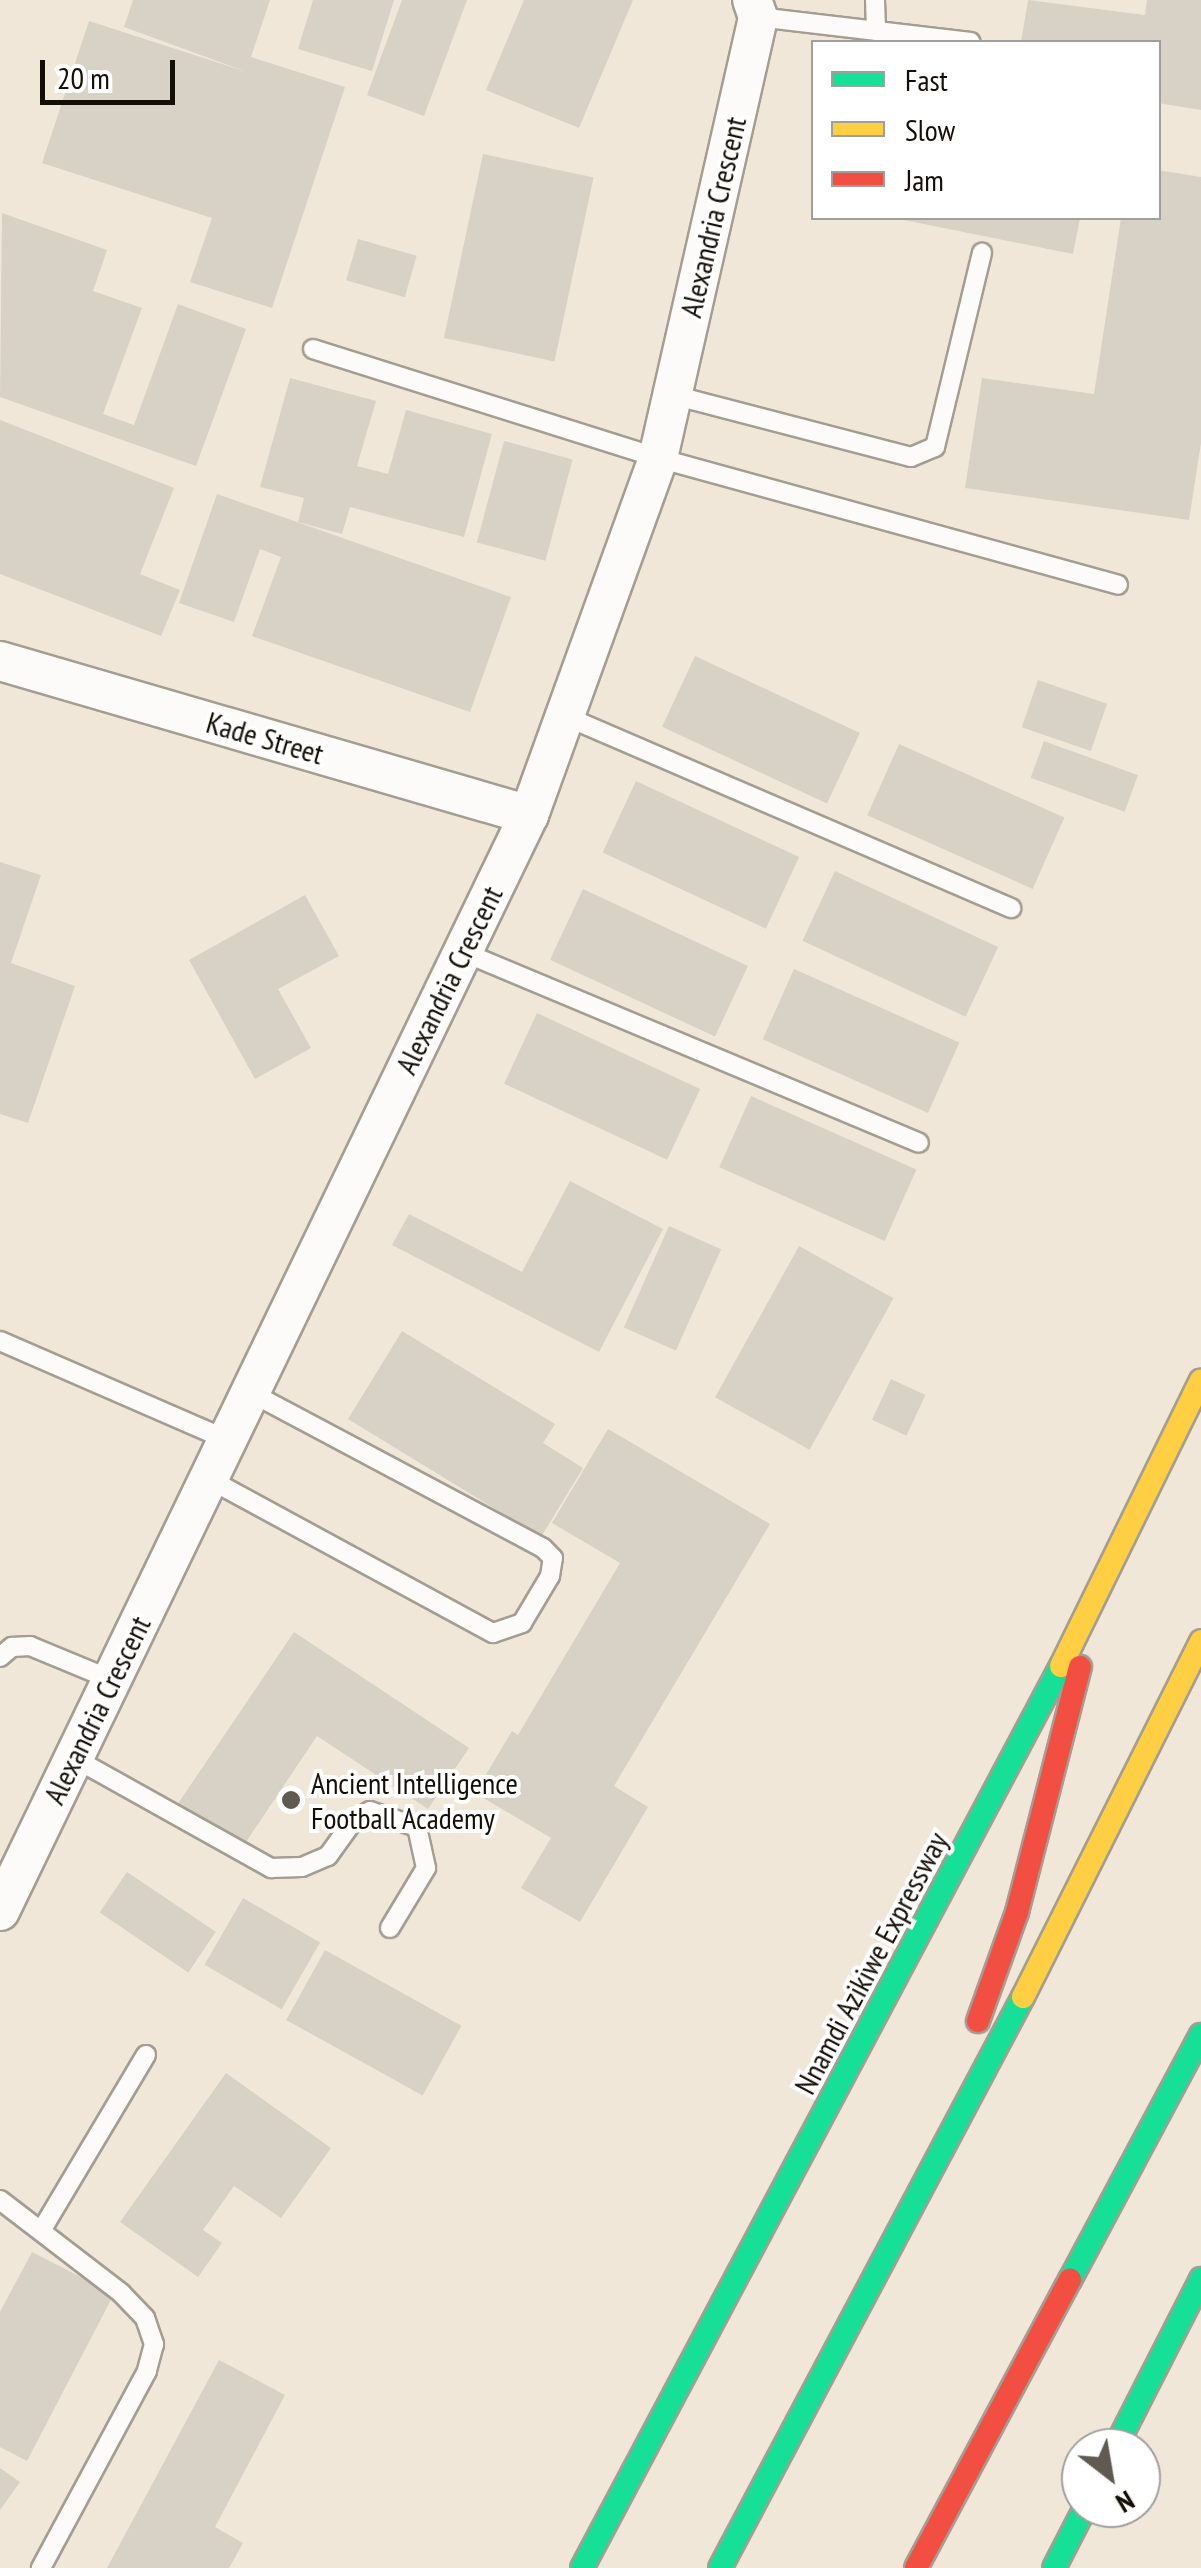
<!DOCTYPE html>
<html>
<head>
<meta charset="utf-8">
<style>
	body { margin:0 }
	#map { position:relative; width:1201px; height:2568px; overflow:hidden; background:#f0e7d9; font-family:"PT Sans Narrow",sans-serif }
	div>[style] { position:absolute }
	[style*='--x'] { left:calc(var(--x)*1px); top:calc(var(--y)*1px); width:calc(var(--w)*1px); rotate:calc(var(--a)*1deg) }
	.building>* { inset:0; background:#d8d1c6; transform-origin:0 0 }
	.roads { filter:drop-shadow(2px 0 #a49d92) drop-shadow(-2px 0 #a49d92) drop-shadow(0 2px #a49d92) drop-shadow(0 -2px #a49d92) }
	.lane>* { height:18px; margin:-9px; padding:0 9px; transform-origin:9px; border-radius:9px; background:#fdfbf9 }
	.street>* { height:38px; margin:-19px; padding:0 19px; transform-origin:19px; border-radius:19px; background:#fdfbf9 }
	.fast>* { height:22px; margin:-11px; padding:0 11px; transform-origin:11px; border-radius:11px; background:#16e098 }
	.slow>* { height:22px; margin:-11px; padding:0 11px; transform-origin:11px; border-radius:11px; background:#ffcf43 }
	.jam>* { height:22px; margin:-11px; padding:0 11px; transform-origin:11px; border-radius:11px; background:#f24e42 }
	.dots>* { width:28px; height:28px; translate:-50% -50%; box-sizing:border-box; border:5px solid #fff; border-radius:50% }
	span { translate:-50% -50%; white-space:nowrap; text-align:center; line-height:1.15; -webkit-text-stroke:8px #fff; paint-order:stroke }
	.street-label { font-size:30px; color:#130e06 }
	.poi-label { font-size:30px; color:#130e06 }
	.left { translate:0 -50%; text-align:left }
	.legend { position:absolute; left:811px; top:40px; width:350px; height:180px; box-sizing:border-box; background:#fff; border:2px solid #a19f9b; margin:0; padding:12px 18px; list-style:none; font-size:30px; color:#130e06 }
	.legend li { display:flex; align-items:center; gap:20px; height:50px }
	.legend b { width:50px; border:2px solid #a19f9b }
	.north { position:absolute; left:1061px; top:2428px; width:100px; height:100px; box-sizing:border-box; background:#fff; border:2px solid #a19f9b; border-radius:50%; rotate:149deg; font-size:28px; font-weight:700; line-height:40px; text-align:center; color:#130e06 }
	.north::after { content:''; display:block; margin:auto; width:35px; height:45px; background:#605a50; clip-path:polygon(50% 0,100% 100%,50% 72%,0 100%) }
	.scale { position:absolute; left:40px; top:60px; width:135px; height:45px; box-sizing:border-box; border:5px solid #130e06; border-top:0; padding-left:12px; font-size:30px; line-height:35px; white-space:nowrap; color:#130e06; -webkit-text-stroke:8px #fff; paint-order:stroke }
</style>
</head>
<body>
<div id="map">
	<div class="building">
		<i style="clip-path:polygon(133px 0,270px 0,251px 57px,345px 87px,272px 308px,190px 282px,212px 218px,42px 163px,89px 21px,247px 72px,124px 27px)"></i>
		<i style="clip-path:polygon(313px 0,394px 0,372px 71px,298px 49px)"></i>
		<i style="clip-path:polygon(402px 0,467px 0,424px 116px,367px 95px)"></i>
		<i style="clip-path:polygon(524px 0,633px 0,579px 128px,486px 90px)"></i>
		<i style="clip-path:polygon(1028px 0,1145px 15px,1147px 0,1201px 0,1201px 110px,1158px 103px,1158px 42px,1021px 42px)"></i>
		<i style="left:483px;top:154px;width:113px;height:188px;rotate:12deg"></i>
		<i style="clip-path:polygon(1158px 170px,1201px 177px,1201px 443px,1189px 520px,965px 488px,982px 378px,1094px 394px,1121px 218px,1158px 218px)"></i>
		<i style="clip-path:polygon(2px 213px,107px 250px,93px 291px,142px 308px,103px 414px,134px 425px,178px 304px,246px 329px,196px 466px,0 397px)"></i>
		<i style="clip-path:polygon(894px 218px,1080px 218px,1073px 254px)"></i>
		<i style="left:358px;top:239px;width:61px;height:43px;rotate:16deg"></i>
		<i style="clip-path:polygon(290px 378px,376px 401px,357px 466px,388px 474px,406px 410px,492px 434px,464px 537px,350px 507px,342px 534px,298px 522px,304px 498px,260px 487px)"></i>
		<i style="clip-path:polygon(0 420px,174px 488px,140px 574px,180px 590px,161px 636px,0 574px)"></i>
		<i style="left:504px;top:441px;width:71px;height:105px;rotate:15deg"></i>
		<i style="clip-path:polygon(217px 494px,511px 597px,470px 712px,252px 636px,281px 557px,260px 549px,234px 622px,179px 603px)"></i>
		<i style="left:695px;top:656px;width:182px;height:78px;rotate:25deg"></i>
		<i style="left:1038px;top:680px;width:73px;height:50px;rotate:19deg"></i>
		<i style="left:1044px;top:741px;width:100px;height:39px;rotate:20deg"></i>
		<i style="left:899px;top:744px;width:181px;height:78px;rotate:24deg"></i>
		<i style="left:636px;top:781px;width:180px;height:79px;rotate:25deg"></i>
		<i style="clip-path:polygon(0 862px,41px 875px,11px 963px,75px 986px,28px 1123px,0 1114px)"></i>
		<i style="left:835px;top:871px;width:180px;height:77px;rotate:25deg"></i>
		<i style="left:583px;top:889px;width:182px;height:78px;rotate:25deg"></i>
		<i style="clip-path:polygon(305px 895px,339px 956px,278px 989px,311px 1048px,255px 1079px,189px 960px)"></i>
		<i style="left:794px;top:969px;width:181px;height:77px;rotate:24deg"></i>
		<i style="left:537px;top:1013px;width:180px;height:78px;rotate:25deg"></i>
		<i style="left:751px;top:1096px;width:181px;height:78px;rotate:24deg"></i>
		<i style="clip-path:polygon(570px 1181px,663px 1229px,599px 1352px,392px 1245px,409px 1214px,522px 1272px)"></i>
		<i style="left:669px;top:1226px;width:57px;height:111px;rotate:24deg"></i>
		<i style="left:799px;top:1246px;width:108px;height:173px;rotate:29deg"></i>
		<i style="clip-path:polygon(402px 1331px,555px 1424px,543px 1443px,583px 1468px,541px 1537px,348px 1419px)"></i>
		<i style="left:891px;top:1379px;width:38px;height:45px;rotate:25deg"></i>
		<i style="clip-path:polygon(608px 1429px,770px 1524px,614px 1786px,648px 1807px,580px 1922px,521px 1888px,551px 1838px,475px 1793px,512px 1731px,518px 1735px,620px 1563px,552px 1523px)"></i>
		<i style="clip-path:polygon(294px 1632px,469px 1748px,428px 1809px,317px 1736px,242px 1848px,177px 1805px)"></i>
		<i style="left:127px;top:1872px;width:107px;height:49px;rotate:34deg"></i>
		<i style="left:243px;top:1898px;width:89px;height:77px;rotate:30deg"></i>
		<i style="left:325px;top:1950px;width:156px;height:80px;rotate:29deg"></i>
		<i style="clip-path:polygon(226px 2073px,331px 2148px,281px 2218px,234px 2186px,203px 2230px,222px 2243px,198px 2277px,120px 2222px)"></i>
		<i style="clip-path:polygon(32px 2252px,114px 2294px,27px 2461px,0 2447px,0 2312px)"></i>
		<i style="clip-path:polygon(219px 2360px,285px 2395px,215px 2527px,243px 2543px,229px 2568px,107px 2568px)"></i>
		<i style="clip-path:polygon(0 2468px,20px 2482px,0 2510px)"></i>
	</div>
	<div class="roads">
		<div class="lane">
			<i style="--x:875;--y:0;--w:31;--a:88"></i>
			<i style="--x:758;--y:17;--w:214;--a:6.7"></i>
			<i style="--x:313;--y:349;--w:362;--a:17.5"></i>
			<i style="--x:658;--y:458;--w:477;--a:15.4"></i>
			<i style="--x:673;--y:395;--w:246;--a:14.6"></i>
			<i style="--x:911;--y:457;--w:26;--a:-23"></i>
			<i style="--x:935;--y:447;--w:200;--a:-76.4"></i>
			<i style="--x:565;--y:716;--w:486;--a:23.3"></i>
			<i style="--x:463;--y:952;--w:494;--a:22.7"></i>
			<i style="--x:0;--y:1341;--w:249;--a:23.5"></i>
			<i style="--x:209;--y:1479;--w:323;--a:28.5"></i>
			<i style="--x:493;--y:1633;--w:31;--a:-19"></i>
			<i style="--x:522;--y:1623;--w:55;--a:-59.2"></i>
			<i style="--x:550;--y:1576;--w:18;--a:-81"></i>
			<i style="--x:553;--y:1558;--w:14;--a:-135"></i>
			<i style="--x:543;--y:1548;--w:332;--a:-152"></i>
			<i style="--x:0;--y:1657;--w:16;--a:-40"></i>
			<i style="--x:12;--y:1647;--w:18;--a:-3"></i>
			<i style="--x:30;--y:1646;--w:89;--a:22.5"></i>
			<i style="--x:74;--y:1758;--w:226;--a:29.2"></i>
			<i style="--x:271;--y:1868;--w:31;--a:-2"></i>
			<i style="--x:302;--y:1867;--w:28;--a:-23"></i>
			<i style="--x:328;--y:1856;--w:44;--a:-54.2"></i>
			<i style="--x:354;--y:1820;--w:18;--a:-29"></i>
			<i style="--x:370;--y:1811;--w:50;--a:18.8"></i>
			<i style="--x:417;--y:1827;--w:42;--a:77.6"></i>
			<i style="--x:426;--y:1868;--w:70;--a:121"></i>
			<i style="--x:0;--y:2200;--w:153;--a:37.5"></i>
			<i style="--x:121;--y:2293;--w:35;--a:46"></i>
			<i style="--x:145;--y:2318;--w:28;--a:71"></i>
			<i style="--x:154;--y:2344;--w:28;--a:105"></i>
			<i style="--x:147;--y:2371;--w:224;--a:118.3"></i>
			<i style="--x:41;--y:2231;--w:205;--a:-59.2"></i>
		</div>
		<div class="street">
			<i style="--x:0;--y:661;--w:551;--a:16.23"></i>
			<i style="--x:0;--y:1911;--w:1217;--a:-64.24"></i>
			<i style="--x:529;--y:815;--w:380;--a:-70.1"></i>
			<i style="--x:658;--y:458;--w:452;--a:-77.2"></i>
			<i style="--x:758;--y:17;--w:18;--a:-109"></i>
		</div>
		<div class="fast">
			<i style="--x:1070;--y:2280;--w:278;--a:-61.9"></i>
			<i style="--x:1115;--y:2448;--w:190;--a:-63"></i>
			<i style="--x:582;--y:2568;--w:1021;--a:-62.03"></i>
			<i style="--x:720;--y:2568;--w:646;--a:-62.05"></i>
			<i style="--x:1054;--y:2568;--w:68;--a:-62.7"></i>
		</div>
		<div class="slow">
			<i style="--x:1061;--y:1666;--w:318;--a:-63.9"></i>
			<i style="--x:1023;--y:1997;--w:398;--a:-63.4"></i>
		</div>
		<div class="jam">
			<i style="--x:978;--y:2021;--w:116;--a:-70.3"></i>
			<i style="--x:1017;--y:1912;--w:253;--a:-75.6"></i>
			<i style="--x:916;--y:2568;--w:327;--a:-61.9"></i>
		</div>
	</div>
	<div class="dots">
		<i style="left:291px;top:1800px;background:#605a50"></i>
	</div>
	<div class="street-label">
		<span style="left:713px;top:217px;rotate:-77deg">Alexandria Crescent</span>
		<span style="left:265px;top:738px;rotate:16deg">Kade Street</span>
		<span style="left:449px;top:980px;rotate:-64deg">Alexandria Crescent</span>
		<span style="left:97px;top:1710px;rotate:-64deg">Alexandria Crescent</span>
		<span style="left:871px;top:1963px;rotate:-62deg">Nnamdi Azikiwe Expressway</span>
	</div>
	<div class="poi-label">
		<span class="left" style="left:311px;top:1800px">Ancient Intelligence<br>Football Academy</span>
	</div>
	<ul class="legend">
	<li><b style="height:12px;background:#16e098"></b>Fast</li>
	<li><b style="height:12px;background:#ffcf43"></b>Slow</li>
	<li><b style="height:12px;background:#f24e42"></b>Jam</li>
	</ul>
	<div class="north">N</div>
	<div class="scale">20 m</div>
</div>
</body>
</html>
